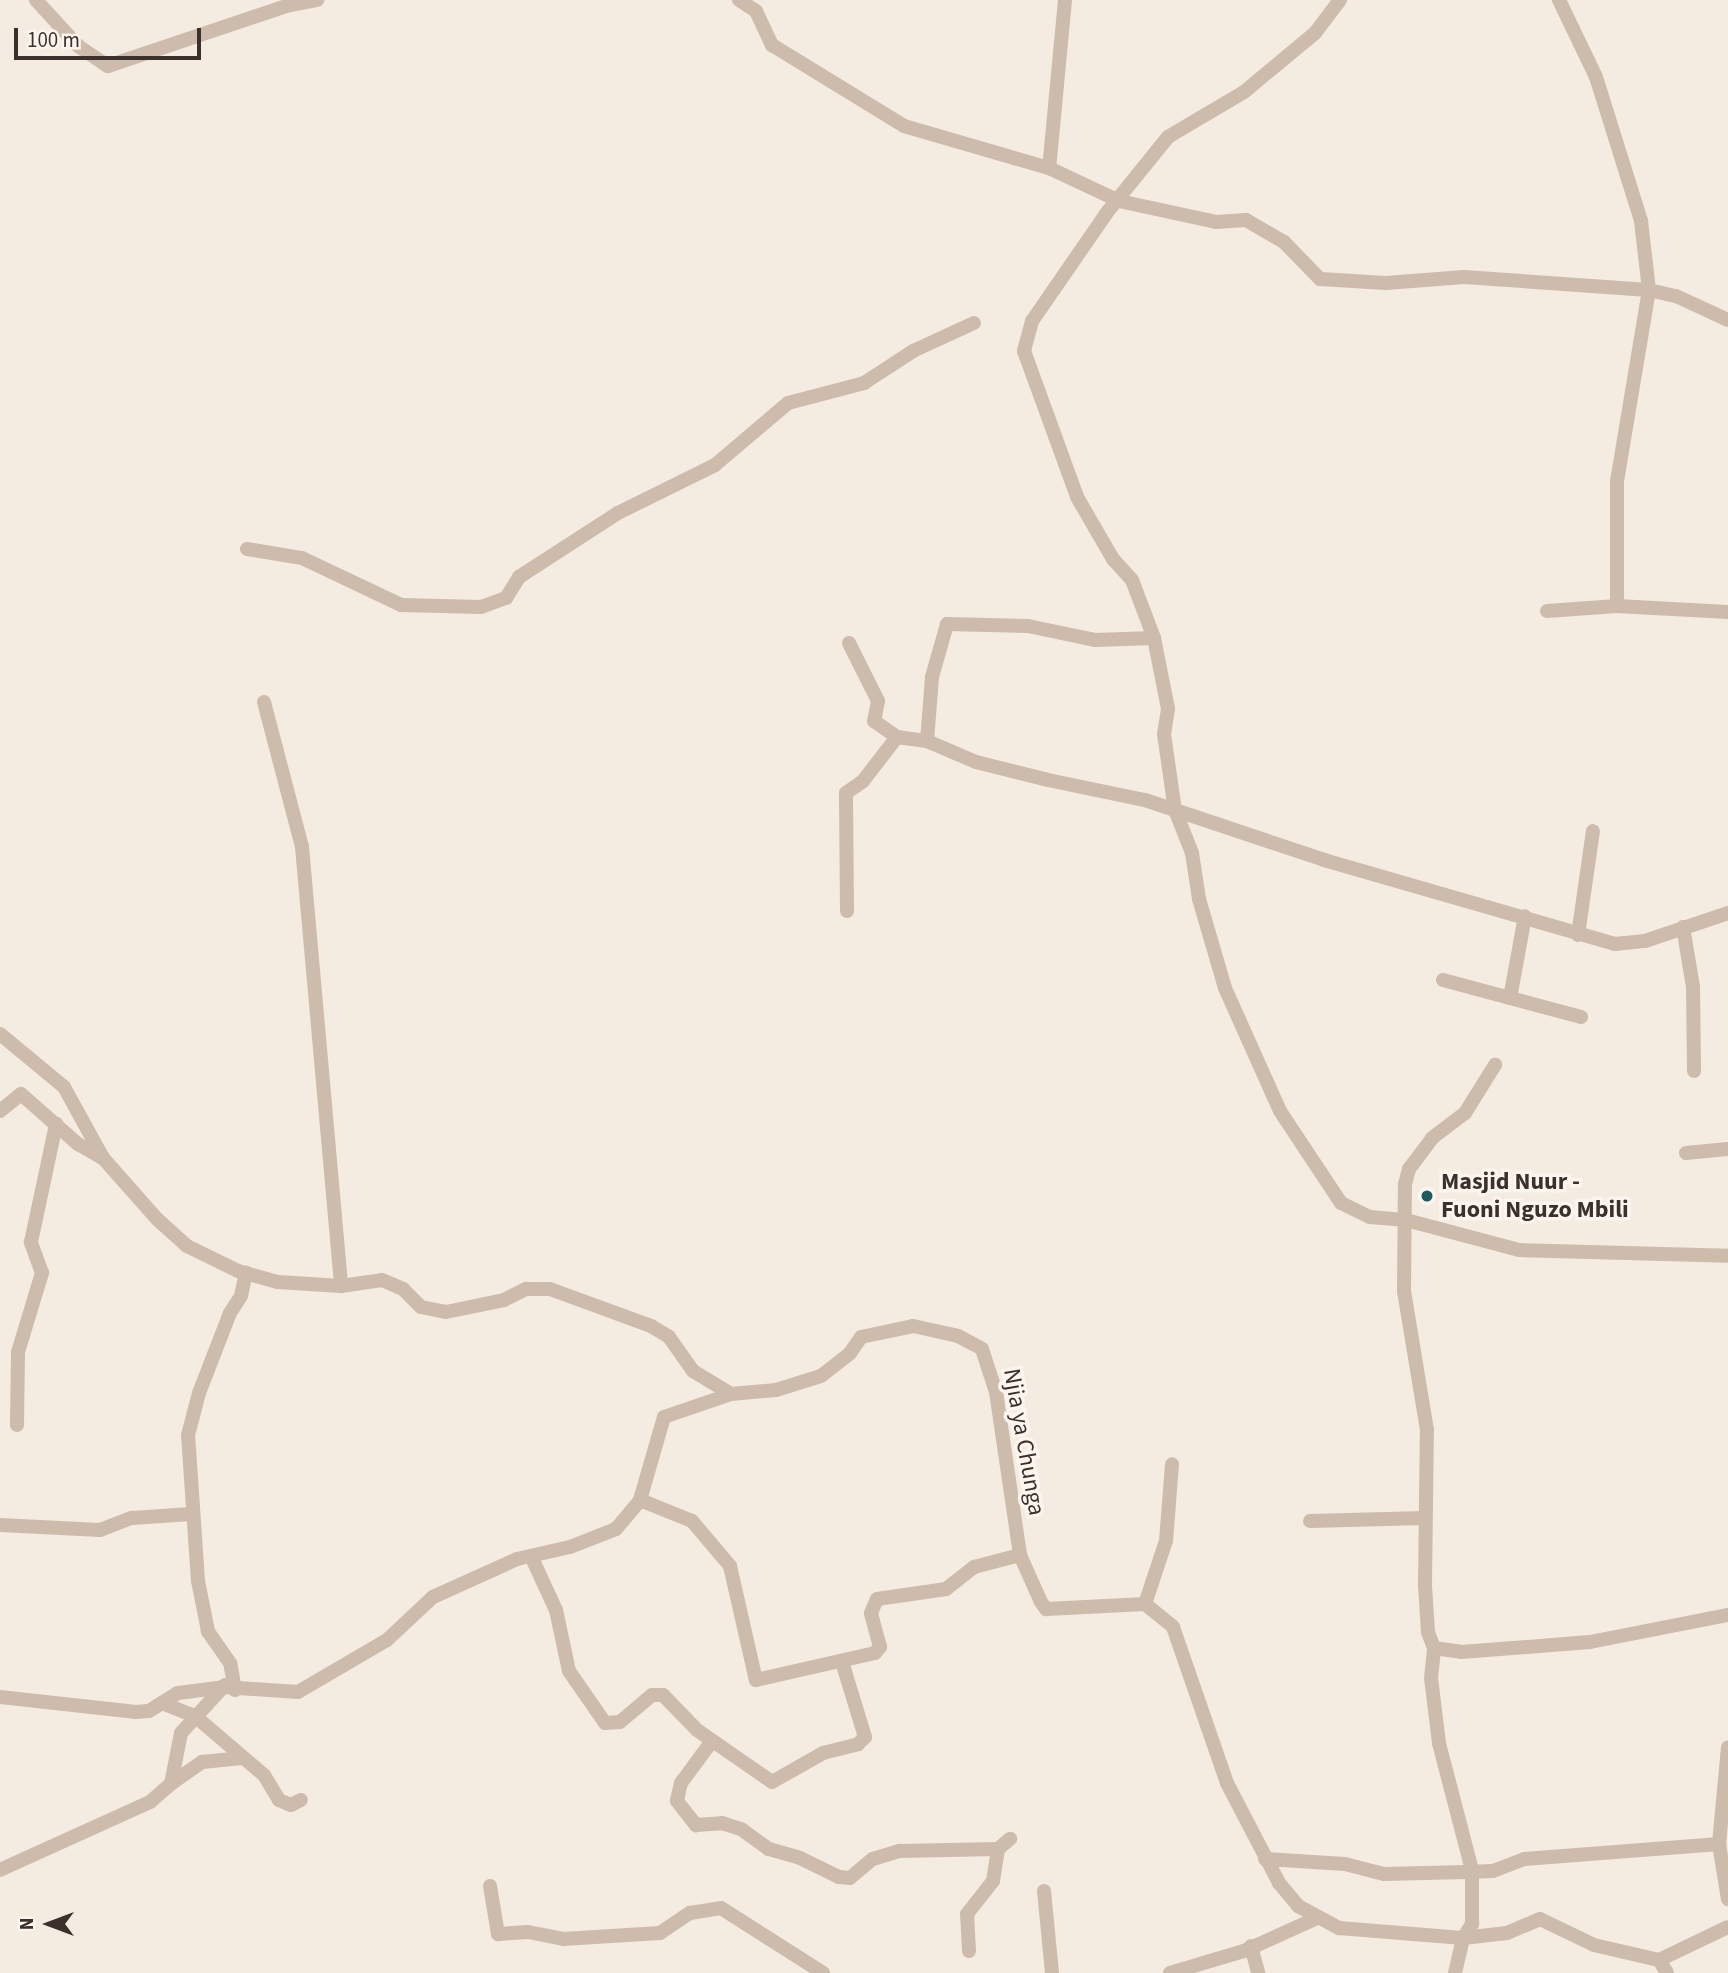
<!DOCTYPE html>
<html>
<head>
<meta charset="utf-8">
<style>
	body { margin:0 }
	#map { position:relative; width:1728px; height:1973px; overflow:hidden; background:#f4ebe1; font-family:"Source Sans 3",sans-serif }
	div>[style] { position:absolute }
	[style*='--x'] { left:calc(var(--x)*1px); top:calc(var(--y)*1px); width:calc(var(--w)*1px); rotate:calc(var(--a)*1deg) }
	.minor>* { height:14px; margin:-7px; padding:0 7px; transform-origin:7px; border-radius:7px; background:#cdbbac }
	.dots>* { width:19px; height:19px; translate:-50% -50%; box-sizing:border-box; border:4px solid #fbf5ee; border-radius:50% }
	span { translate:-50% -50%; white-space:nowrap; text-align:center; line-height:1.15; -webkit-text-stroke:7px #fbf5ee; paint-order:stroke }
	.poi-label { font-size:24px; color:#3b302b; font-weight:700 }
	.left { translate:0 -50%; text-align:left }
	.street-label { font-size:24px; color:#3b302b }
	.north { position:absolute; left:14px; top:1889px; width:70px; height:70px; -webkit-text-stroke:5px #fbf5ee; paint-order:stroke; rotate:270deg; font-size:19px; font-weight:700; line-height:28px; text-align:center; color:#3b302b }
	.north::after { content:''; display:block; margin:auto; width:24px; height:32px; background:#3b302b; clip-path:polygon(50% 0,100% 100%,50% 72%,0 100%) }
	.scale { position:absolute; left:14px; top:28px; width:187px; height:32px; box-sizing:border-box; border:4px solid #3b302b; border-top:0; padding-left:9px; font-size:21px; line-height:24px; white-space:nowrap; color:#3b302b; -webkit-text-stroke:5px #fbf5ee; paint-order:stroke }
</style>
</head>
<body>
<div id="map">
	<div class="minor">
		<i style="--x:36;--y:0;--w:62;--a:47.6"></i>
		<i style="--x:78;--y:46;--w:36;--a:34"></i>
		<i style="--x:108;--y:66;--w:188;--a:-18.6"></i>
		<i style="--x:286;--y:6;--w:32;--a:-11"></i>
		<i style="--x:739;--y:0;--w:20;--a:33"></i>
		<i style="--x:756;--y:11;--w:38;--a:65"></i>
		<i style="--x:772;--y:45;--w:155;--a:31.5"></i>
		<i style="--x:904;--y:126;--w:151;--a:16.2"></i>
		<i style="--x:1065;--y:0;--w:169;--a:95.4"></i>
		<i style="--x:1049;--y:168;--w:77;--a:25.2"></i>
		<i style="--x:1119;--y:201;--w:99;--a:12.2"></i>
		<i style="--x:1216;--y:222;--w:30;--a:-4"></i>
		<i style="--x:1246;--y:220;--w:44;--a:30.1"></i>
		<i style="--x:1284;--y:242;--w:52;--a:45.8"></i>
		<i style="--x:1320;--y:279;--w:66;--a:3.5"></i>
		<i style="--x:1386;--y:283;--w:78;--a:-4.4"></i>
		<i style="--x:1464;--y:277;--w:185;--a:4"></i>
		<i style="--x:1649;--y:290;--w:28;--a:13"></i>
		<i style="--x:1676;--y:296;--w:57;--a:24.8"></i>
		<i style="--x:1340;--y:0;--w:41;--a:127.1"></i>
		<i style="--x:1315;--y:33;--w:92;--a:140.3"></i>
		<i style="--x:1244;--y:92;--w:88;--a:149.4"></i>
		<i style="--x:1168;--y:137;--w:95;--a:129"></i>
		<i style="--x:1108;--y:211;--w:134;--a:124.6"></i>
		<i style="--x:1032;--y:321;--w:31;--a:105"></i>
		<i style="--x:1024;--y:351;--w:155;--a:70"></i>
		<i style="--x:1077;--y:497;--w:72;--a:59.9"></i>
		<i style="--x:1113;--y:559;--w:28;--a:48"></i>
		<i style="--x:1132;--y:580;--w:62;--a:69.2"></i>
		<i style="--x:1154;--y:638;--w:72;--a:78.8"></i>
		<i style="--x:1168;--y:709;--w:25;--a:99"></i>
		<i style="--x:1164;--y:734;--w:77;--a:81.8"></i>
		<i style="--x:1175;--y:810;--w:46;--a:68.4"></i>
		<i style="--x:1192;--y:853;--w:47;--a:81.3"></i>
		<i style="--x:1199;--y:899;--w:93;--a:73.7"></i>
		<i style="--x:1225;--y:988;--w:135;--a:65.9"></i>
		<i style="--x:1280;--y:1111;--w:110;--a:56.5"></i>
		<i style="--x:1341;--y:1203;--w:32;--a:26"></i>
		<i style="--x:1370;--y:1217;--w:36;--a:5"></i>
		<i style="--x:1406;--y:1220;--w:117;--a:14.9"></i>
		<i style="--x:1519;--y:1250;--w:209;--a:1.6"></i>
		<i style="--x:1559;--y:0;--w:85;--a:64.3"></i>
		<i style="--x:1596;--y:77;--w:151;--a:72.6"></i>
		<i style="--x:1641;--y:221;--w:69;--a:83.4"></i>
		<i style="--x:1649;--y:290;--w:195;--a:99.5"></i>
		<i style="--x:1617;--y:482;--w:124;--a:90"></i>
		<i style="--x:1617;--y:606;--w:111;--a:3.1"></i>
		<i style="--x:247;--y:549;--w:56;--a:9.3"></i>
		<i style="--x:302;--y:558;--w:110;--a:25.4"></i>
		<i style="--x:401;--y:605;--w:80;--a:1.4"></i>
		<i style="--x:481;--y:607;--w:27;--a:-20"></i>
		<i style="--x:506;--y:598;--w:25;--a:-58"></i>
		<i style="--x:519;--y:577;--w:118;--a:-32.9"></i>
		<i style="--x:618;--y:513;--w:108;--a:-26.3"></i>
		<i style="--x:715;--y:465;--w:96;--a:-40.3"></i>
		<i style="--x:788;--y:403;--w:79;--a:-14.7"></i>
		<i style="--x:864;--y:383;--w:59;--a:-33.1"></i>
		<i style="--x:913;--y:351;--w:67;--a:-24.7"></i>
		<i style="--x:1547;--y:611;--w:70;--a:-4.1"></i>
		<i style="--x:849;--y:643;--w:65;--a:63.4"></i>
		<i style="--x:878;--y:701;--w:20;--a:101"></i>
		<i style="--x:874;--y:721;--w:28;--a:35"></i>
		<i style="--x:897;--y:737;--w:30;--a:8"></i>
		<i style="--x:927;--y:741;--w:53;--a:23.2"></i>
		<i style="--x:976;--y:762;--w:74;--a:14"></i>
		<i style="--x:1048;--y:780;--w:99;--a:11.7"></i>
		<i style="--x:1145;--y:800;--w:189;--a:18.5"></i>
		<i style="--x:1324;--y:860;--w:303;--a:16.1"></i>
		<i style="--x:1615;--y:944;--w:30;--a:-6"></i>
		<i style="--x:1645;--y:941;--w:88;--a:-18.6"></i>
		<i style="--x:264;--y:702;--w:150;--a:75.3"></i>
		<i style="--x:302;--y:847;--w:441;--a:84.9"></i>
		<i style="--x:927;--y:741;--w:64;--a:-85.5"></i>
		<i style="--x:932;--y:677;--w:55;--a:-74.2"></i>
		<i style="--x:947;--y:624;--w:81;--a:1.4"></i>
		<i style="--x:1028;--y:626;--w:68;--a:11.8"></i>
		<i style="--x:1095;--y:640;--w:59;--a:-1.9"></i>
		<i style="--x:847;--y:911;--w:118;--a:-90.5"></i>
		<i style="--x:846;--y:793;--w:21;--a:-35"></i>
		<i style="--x:863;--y:781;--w:56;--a:-52.3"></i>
		<i style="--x:1683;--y:927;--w:61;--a:80.5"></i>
		<i style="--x:1693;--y:987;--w:84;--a:89.3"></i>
		<i style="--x:1578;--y:935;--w:105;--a:-81.8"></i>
		<i style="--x:1443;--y:980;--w:143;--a:15"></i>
		<i style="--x:1510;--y:998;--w:83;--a:-79.6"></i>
		<i style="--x:0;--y:1034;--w:83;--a:39.6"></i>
		<i style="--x:64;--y:1087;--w:81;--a:61.2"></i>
		<i style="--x:103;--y:1158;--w:81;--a:48.5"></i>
		<i style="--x:157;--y:1219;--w:40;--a:42"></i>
		<i style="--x:187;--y:1246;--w:57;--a:26.1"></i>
		<i style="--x:238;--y:1271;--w:41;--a:15.4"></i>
		<i style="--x:278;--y:1282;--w:63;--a:3.6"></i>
		<i style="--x:341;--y:1286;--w:41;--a:-8.3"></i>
		<i style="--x:382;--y:1280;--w:23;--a:23"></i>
		<i style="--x:403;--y:1289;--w:25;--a:45"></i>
		<i style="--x:421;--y:1307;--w:25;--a:11"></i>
		<i style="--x:446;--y:1312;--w:59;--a:-11.7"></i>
		<i style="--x:504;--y:1300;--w:25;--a:-27"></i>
		<i style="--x:526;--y:1289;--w:24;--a:0"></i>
		<i style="--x:550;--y:1289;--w:108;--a:20.1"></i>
		<i style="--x:651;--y:1326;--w:21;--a:31"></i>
		<i style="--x:669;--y:1337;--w:42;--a:54.8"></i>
		<i style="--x:693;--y:1371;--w:44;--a:31.2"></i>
		<i style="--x:731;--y:1394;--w:45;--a:-5.1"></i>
		<i style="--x:776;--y:1390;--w:47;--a:-17.3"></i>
		<i style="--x:821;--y:1376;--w:37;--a:-38"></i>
		<i style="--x:850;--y:1353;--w:19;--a:-55"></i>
		<i style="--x:861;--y:1337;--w:53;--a:-11.9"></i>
		<i style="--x:913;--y:1326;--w:46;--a:12.5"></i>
		<i style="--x:958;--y:1336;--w:27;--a:28"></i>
		<i style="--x:982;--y:1349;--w:45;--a:72"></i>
		<i style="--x:996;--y:1392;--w:165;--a:81.6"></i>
		<i style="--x:1020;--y:1555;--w:51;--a:65.9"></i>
		<i style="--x:1041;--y:1602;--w:9;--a:54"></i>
		<i style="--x:1046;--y:1609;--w:99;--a:-2.9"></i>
		<i style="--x:1145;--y:1604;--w:36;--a:39"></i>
		<i style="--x:1173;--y:1627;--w:165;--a:70.9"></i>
		<i style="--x:1227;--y:1783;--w:113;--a:62.5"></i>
		<i style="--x:1279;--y:1883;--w:30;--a:50"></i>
		<i style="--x:1298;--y:1906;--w:47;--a:28.2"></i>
		<i style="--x:1339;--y:1928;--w:124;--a:4.6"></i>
		<i style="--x:1463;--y:1938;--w:44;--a:-6.5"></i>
		<i style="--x:1507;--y:1933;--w:36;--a:-23"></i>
		<i style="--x:1540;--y:1919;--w:60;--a:25.7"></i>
		<i style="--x:1594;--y:1945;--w:67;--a:13"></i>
		<i style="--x:1659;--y:1960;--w:15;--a:58"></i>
		<i style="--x:0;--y:1111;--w:27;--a:-39"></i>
		<i style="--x:21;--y:1094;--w:76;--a:41.3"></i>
		<i style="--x:78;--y:1144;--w:28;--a:30"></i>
		<i style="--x:1686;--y:1153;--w:42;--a:-5.4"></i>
		<i style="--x:17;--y:1425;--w:73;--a:-89.2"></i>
		<i style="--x:18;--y:1352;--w:83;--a:-73.1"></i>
		<i style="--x:42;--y:1273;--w:33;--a:-110"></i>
		<i style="--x:31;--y:1242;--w:121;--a:-78"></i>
		<i style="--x:640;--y:1500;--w:56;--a:22"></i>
		<i style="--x:692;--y:1521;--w:59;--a:49.8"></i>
		<i style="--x:730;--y:1566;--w:117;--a:77.2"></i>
		<i style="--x:756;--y:1680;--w:122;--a:-12.8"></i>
		<i style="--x:875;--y:1653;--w:8;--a:-50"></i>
		<i style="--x:880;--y:1647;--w:35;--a:-105"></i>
		<i style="--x:871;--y:1613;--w:15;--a:-67"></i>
		<i style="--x:877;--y:1599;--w:70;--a:-8.2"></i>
		<i style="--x:946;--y:1589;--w:36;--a:-38"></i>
		<i style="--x:974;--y:1567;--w:48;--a:-14.6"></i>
		<i style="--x:1310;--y:1521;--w:115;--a:-1.5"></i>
		<i style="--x:0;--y:1525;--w:100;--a:2.9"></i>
		<i style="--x:100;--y:1530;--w:34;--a:-21"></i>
		<i style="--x:132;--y:1518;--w:59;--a:-3.9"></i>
		<i style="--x:531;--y:1556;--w:60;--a:65.2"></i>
		<i style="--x:556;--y:1610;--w:62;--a:78"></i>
		<i style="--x:569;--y:1671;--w:63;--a:55.3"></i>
		<i style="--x:605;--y:1723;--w:15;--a:-4"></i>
		<i style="--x:620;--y:1722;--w:42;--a:-40.2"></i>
		<i style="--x:652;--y:1695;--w:11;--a:0"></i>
		<i style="--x:663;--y:1695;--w:49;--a:45.8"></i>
		<i style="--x:697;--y:1730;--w:91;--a:34.7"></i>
		<i style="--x:772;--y:1782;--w:59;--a:-29.6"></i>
		<i style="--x:823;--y:1753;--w:36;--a:-14"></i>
		<i style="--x:858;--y:1744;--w:10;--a:-45"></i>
		<i style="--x:865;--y:1737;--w:78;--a:-107"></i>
		<i style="--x:1145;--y:1604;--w:66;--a:-71.6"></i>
		<i style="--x:1166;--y:1541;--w:77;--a:-85.5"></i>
		<i style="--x:1434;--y:1648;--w:27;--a:8"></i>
		<i style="--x:1461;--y:1652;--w:129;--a:-4.4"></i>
		<i style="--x:1590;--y:1642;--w:141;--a:-11.1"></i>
		<i style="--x:235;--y:1690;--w:27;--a:-100"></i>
		<i style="--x:230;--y:1663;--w:39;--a:-125"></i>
		<i style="--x:208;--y:1631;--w:51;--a:-101.3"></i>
		<i style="--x:198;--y:1581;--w:146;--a:-93.9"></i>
		<i style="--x:188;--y:1435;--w:43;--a:-75.3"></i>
		<i style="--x:199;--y:1393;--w:86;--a:-68.8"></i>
		<i style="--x:230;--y:1313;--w:20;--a:-57"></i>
		<i style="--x:241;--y:1296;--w:24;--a:-78"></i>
		<i style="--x:0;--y:1697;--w:137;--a:6.3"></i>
		<i style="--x:136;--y:1712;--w:13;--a:-4"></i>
		<i style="--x:149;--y:1711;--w:34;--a:-32"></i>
		<i style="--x:178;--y:1693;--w:46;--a:-7.4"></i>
		<i style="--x:224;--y:1687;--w:74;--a:3.9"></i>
		<i style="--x:298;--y:1692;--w:103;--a:-30.3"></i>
		<i style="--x:387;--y:1640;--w:63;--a:-43.1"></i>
		<i style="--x:433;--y:1597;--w:92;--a:-24.3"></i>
		<i style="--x:517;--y:1559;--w:54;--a:-12.8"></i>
		<i style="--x:570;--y:1547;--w:49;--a:-21.4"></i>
		<i style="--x:616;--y:1529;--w:38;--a:-50"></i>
		<i style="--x:640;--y:1500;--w:86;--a:-73.9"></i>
		<i style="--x:664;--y:1417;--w:71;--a:-18.9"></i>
		<i style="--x:162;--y:1703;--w:37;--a:22"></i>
		<i style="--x:196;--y:1717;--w:89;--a:40.5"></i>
		<i style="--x:264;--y:1775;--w:29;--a:59"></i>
		<i style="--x:279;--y:1800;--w:13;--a:23"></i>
		<i style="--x:291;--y:1805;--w:11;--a:-27"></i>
		<i style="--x:712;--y:1741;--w:52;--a:126.4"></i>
		<i style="--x:681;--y:1783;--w:18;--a:103"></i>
		<i style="--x:677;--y:1801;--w:31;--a:52"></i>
		<i style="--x:696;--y:1825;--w:26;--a:-4"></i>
		<i style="--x:722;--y:1823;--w:20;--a:18"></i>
		<i style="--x:741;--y:1829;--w:34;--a:36"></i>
		<i style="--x:769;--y:1849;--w:32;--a:16"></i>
		<i style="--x:800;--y:1858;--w:43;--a:26"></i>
		<i style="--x:839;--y:1877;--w:11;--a:5"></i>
		<i style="--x:850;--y:1878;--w:30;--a:-40"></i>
		<i style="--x:873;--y:1859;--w:28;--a:-17"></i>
		<i style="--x:900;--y:1851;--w:98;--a:-1.2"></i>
		<i style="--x:998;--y:1849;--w:16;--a:-40"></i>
		<i style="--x:172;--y:1783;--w:37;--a:-35"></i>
		<i style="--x:202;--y:1762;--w:40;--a:-5.7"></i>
		<i style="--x:1719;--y:1844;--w:97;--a:-84.7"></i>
		<i style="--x:1265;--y:1859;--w:80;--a:3.6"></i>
		<i style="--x:1345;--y:1864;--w:40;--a:14.4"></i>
		<i style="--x:1384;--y:1874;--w:82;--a:-1.4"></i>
		<i style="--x:1466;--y:1872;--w:27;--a:-2"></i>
		<i style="--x:1493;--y:1871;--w:33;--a:-21"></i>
		<i style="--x:1524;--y:1859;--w:196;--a:-4.4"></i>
		<i style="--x:1719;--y:1844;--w:56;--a:80.7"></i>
		<i style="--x:0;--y:1870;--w:165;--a:-24.4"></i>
		<i style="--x:150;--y:1802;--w:28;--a:-41"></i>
		<i style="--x:171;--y:1784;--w:52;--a:-78.9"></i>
		<i style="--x:181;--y:1733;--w:65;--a:-47.5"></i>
		<i style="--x:490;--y:1886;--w:49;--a:80.5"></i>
		<i style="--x:498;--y:1934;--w:30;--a:-4"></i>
		<i style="--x:528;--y:1932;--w:36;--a:11"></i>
		<i style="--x:563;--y:1939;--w:97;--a:-3.5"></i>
		<i style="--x:660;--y:1933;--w:36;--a:-34"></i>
		<i style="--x:690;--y:1913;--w:31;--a:-9"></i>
		<i style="--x:721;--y:1908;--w:121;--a:32.5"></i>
		<i style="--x:1044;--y:1891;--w:82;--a:84.4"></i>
		<i style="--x:1251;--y:1946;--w:28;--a:75"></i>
		<i style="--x:969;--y:1951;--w:37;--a:-93"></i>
		<i style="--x:967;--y:1914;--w:42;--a:-51.8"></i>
		<i style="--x:993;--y:1881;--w:32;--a:-81"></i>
		<i style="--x:1659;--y:1960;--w:76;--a:-25.6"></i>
		<i style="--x:1170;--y:1973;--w:77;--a:-16.6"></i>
		<i style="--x:1244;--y:1951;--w:78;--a:-24.3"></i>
		<i style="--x:1455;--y:1973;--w:36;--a:-77"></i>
		<i style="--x:1463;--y:1938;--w:17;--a:-57"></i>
		<i style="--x:1472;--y:1924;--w:54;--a:-90"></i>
		<i style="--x:1472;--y:1870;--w:131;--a:-104.6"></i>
		<i style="--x:1439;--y:1743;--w:65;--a:-97"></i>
		<i style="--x:1431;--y:1678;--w:30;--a:-84"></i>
		<i style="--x:1434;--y:1648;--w:17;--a:-111"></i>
		<i style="--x:1428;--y:1632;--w:47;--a:-93.7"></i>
		<i style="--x:1425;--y:1585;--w:155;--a:-89.3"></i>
		<i style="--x:1427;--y:1430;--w:141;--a:-99.4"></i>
		<i style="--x:1404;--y:1291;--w:107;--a:-89.5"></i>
		<i style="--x:1405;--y:1184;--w:16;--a:-75"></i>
		<i style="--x:1409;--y:1169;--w:39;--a:-53"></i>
		<i style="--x:1432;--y:1138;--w:41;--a:-37.1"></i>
		<i style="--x:1465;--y:1113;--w:57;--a:-58"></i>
	</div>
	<div class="dots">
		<i style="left:1427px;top:1196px;background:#1f5a5e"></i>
	</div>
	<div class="poi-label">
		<span class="left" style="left:1441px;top:1196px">Masjid Nuur -<br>Fuoni Nguzo Mbili</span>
	</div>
	<div class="street-label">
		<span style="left:1024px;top:1442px;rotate:80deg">Njia ya Chunga</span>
	</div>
	<div class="north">N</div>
	<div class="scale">100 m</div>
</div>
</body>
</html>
